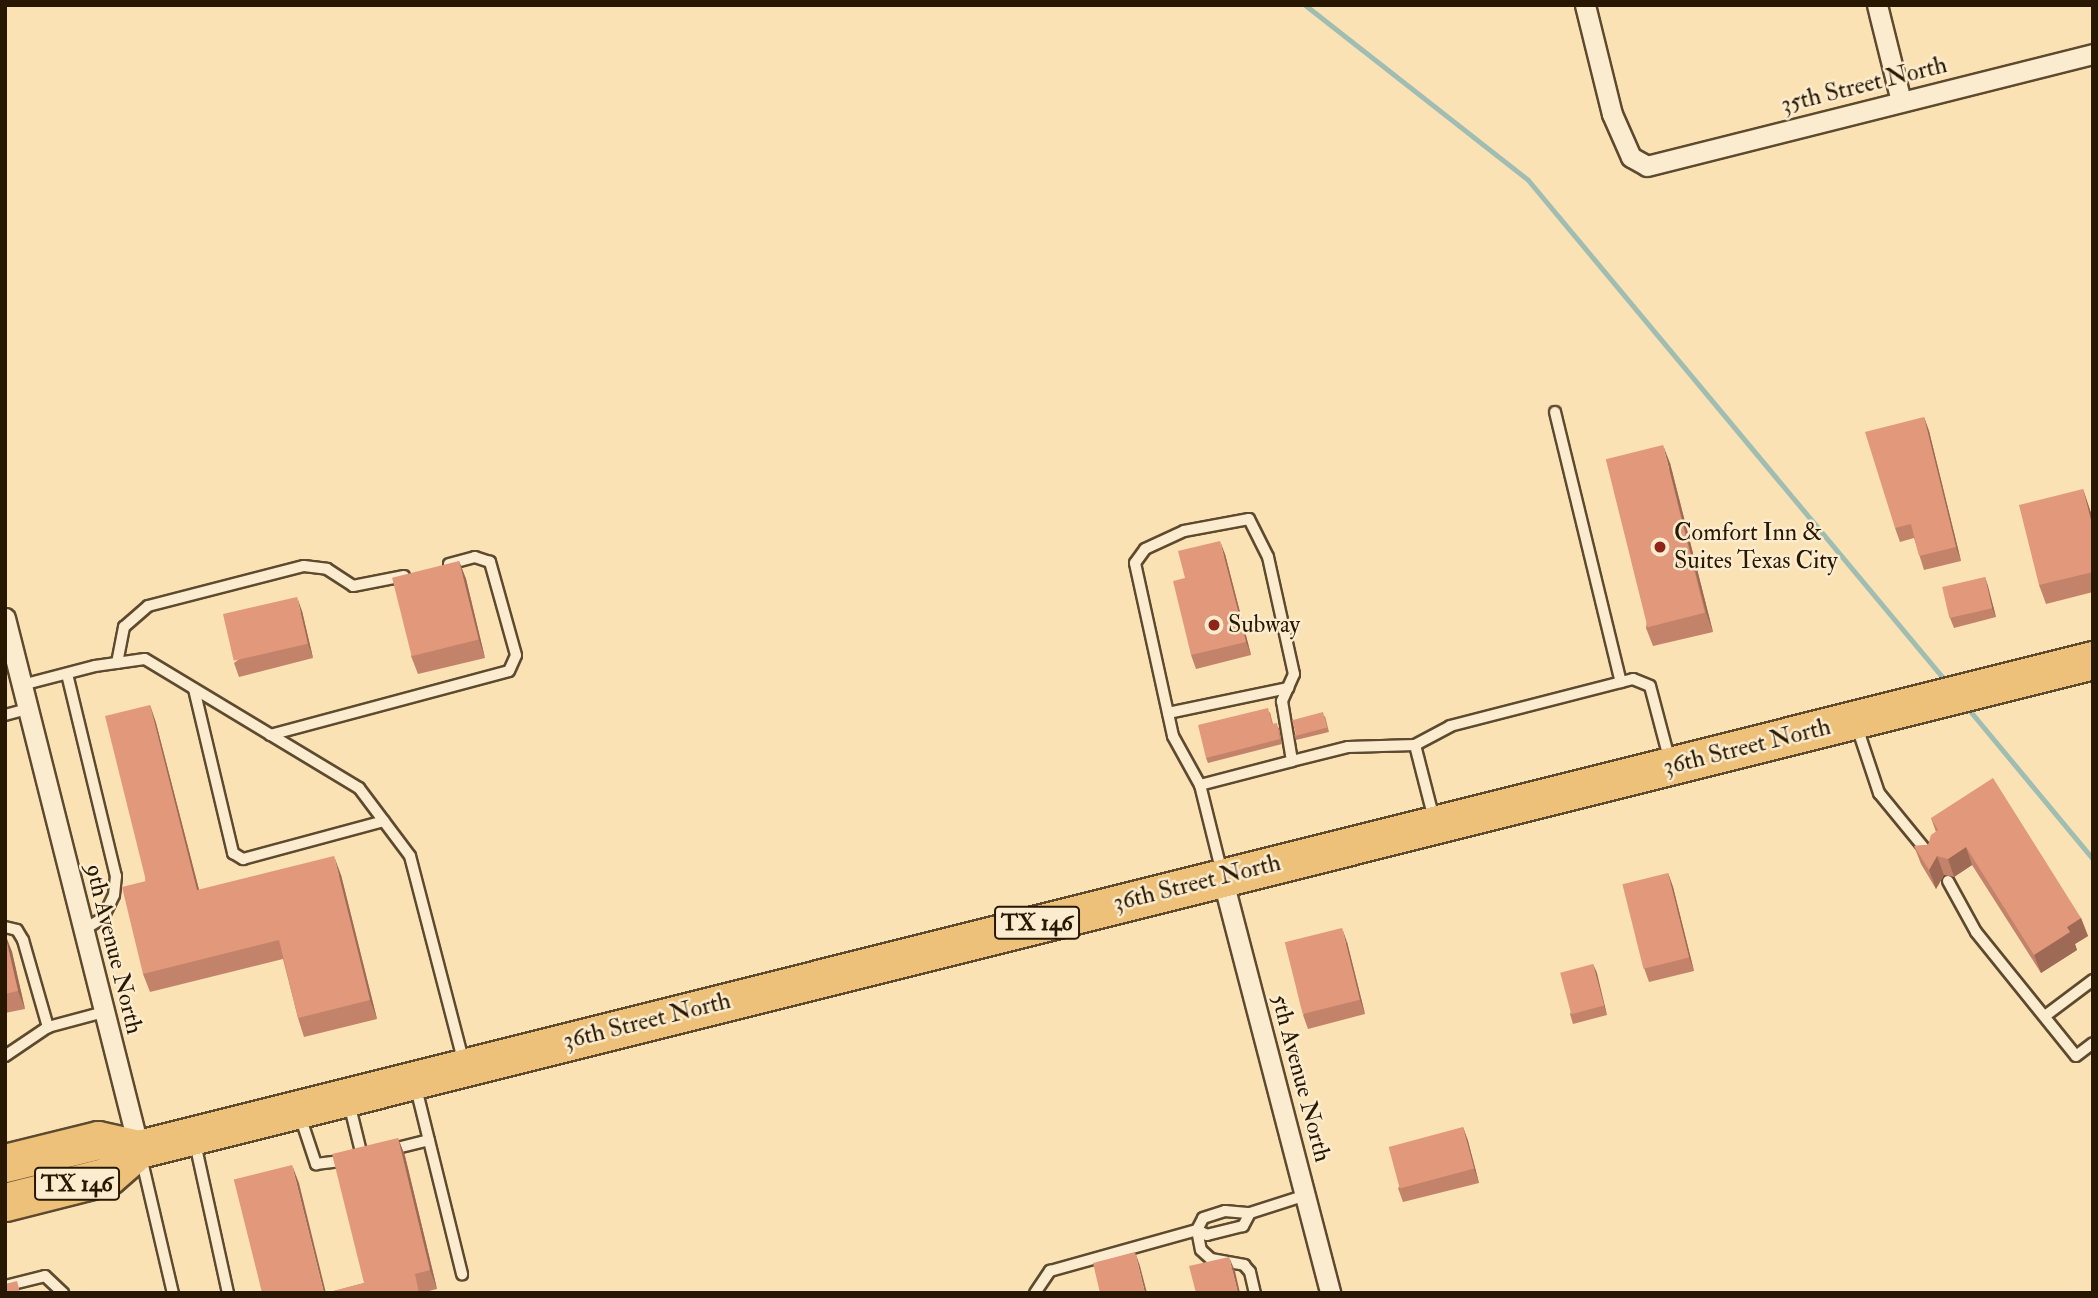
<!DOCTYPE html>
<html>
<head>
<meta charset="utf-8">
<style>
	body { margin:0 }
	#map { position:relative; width:2098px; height:1298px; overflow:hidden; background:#fbe2b5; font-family:"IM FELL Double Pica",serif }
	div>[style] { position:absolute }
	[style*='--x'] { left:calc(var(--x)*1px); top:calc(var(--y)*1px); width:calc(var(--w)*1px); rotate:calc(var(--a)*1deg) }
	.stream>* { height:5px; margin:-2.5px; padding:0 2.5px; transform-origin:2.5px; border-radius:2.5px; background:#9fbdb2 }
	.roads { filter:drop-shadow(2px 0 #5d4a2f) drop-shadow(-2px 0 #5d4a2f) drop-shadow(0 2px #5d4a2f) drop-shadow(0 -2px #5d4a2f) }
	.lane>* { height:10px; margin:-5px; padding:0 5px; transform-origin:5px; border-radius:5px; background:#fceccf }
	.street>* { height:19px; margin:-9.5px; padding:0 9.5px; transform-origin:9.5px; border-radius:9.5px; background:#fceccf }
	.highway>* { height:37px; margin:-18.5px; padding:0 18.5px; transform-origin:18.5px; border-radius:18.5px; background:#eec17a }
	.wall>* { inset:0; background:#c2836a }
	.shaded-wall>* { inset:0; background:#9e6a56 }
	.building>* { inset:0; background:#e2987b; transform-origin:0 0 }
	.dots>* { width:19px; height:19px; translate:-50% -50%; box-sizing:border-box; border:4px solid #fceccf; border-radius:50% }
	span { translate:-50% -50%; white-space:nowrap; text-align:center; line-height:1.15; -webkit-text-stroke:5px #fceccf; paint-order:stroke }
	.shield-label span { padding:2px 5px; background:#fceccf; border:2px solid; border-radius:5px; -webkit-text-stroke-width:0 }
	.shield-label { font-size:23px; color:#281802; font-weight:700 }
	.street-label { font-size:24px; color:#281802 }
	.poi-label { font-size:24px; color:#281802 }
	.left { translate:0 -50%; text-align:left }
	.frame { position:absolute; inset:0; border:7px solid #281802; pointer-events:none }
</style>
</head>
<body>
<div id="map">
	<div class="stream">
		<i style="--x:1305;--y:5;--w:283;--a:38.1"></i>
		<i style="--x:1528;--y:180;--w:656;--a:50.19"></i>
		<i style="--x:1965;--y:705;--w:200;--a:50.3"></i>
	</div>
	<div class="roads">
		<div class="lane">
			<i style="--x:1555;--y:412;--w:278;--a:76.3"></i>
			<i style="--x:117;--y:663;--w:37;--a:-79"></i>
			<i style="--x:124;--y:627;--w:32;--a:-41"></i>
			<i style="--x:148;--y:606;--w:161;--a:-14.4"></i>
			<i style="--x:304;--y:566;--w:23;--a:7"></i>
			<i style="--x:327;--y:569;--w:31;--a:33"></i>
			<i style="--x:353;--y:586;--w:52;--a:-11.1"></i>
			<i style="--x:67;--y:674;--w:208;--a:76.4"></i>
			<i style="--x:116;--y:876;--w:19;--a:96"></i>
			<i style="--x:114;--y:895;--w:25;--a:116"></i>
			<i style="--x:103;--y:918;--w:23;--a:149"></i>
			<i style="--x:22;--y:685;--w:75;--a:-14.6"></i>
			<i style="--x:95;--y:666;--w:50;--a:-8"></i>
			<i style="--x:145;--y:659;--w:250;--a:31.1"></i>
			<i style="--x:359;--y:788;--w:85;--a:53.1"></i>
			<i style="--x:410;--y:856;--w:211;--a:75.4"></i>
			<i style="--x:194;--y:689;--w:169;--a:76.6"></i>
			<i style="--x:233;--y:853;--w:12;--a:31"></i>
			<i style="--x:243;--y:859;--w:146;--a:-15.1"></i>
			<i style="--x:1168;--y:713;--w:123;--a:-11.8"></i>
			<i style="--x:5;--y:715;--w:24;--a:-15"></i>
			<i style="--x:1857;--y:727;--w:70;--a:71.6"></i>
			<i style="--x:1879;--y:793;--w:79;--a:50.7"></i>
			<i style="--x:270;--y:735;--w:247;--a:-15"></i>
			<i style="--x:509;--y:671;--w:17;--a:-66"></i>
			<i style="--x:516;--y:655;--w:97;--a:-105.6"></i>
			<i style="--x:490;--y:562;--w:16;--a:-162"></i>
			<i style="--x:475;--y:557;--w:27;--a:165"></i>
			<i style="--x:1415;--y:745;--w:76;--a:75.6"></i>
			<i style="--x:1200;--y:785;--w:56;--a:-118.9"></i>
			<i style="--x:1173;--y:736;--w:177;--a:-102.4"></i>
			<i style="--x:1135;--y:563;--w:17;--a:-54"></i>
			<i style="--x:1145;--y:549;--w:43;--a:-24.8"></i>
			<i style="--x:1184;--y:531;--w:66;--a:-10.5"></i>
			<i style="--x:1249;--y:519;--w:42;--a:63.4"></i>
			<i style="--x:1268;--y:557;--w:120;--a:77.5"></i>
			<i style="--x:1294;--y:674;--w:30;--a:114"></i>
			<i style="--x:1282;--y:701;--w:61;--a:80.5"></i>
			<i style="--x:1222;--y:873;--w:91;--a:-104"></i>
			<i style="--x:1200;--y:785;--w:95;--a:-14.6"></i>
			<i style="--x:1292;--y:761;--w:58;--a:-14"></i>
			<i style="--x:1348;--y:747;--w:67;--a:-1.7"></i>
			<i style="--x:1415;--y:745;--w:40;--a:-28"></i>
			<i style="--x:1450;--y:726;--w:189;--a:-14.4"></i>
			<i style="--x:1633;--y:679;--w:18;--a:22"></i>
			<i style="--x:1650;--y:686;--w:74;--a:75.2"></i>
			<i style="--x:1948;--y:881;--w:58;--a:61.2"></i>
			<i style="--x:1976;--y:932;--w:159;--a:51.1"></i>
			<i style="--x:2076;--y:1056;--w:21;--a:-37"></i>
			<i style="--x:5;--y:927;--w:12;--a:14"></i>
			<i style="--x:17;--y:930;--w:12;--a:59"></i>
			<i style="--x:23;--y:940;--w:91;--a:74"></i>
			<i style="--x:2045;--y:1016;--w:60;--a:-36.9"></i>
			<i style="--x:5;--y:1056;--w:52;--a:-34"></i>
			<i style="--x:48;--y:1027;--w:58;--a:-15"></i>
			<i style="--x:416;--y:1088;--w:192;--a:76.1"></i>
			<i style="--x:349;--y:1103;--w:55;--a:76.2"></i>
			<i style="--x:300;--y:1116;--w:51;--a:71.6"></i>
			<i style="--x:316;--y:1164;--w:31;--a:-7"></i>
			<i style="--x:195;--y:1143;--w:154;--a:77.6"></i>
			<i style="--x:389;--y:1150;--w:41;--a:-14"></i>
			<i style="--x:141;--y:1157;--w:140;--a:76.8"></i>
			<i style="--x:1250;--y:1213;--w:15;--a:118"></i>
			<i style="--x:1243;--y:1226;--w:37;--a:166"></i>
			<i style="--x:1207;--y:1235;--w:11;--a:-153"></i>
			<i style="--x:1197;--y:1230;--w:13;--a:-63"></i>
			<i style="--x:1203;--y:1218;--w:23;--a:-18"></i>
			<i style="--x:1225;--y:1211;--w:25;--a:5"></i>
			<i style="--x:1250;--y:1213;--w:59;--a:-17.8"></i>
			<i style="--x:5;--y:1286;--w:41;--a:-14"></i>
			<i style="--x:45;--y:1276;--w:25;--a:43"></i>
			<i style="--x:1035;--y:1293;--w:27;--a:-56"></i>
			<i style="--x:1050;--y:1271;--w:153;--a:-15.6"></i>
			<i style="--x:1197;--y:1230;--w:20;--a:79"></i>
			<i style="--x:1201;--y:1250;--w:13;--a:42"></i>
			<i style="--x:1211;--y:1259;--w:34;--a:10"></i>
			<i style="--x:1244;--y:1265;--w:9;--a:49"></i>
			<i style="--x:1250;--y:1272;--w:22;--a:77"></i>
		</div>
		<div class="street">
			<i style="--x:1585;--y:5;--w:112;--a:76.1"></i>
			<i style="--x:1612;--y:114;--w:47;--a:66.2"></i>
			<i style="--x:1631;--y:157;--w:18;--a:29"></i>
			<i style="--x:1647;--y:166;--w:460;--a:-14.1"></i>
			<i style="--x:1877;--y:5;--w:99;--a:76"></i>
			<i style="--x:5;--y:618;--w:548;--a:75.84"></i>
			<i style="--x:1222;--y:877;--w:430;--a:75.4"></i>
		</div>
		<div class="highway">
			<i style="--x:5;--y:1163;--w:96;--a:-13.9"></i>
			<i style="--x:98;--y:1140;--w:42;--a:12.4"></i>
			<i style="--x:139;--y:1149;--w:2014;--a:-14.05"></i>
			<i style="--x:5;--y:1202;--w:106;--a:-14.2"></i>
			<i style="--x:108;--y:1176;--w:41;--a:-41.1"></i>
		</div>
	</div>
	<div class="wall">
		<i style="clip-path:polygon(1924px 417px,1929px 431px,1961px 561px,1924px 570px,1914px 538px,1900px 542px,1895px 528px)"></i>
		<i style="clip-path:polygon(1670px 463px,1713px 632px,1653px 646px,1646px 628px)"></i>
		<i style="clip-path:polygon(2083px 489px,2093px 519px,2093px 592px,2046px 604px,2039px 585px)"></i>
		<i style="clip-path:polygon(1225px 554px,1251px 655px,1196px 669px,1191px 655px,1185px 578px)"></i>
		<i style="clip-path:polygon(459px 561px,466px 579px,485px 658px,418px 674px,411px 656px)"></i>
		<i style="clip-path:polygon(1985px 577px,1996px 617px,1954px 628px,1950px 618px)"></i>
		<i style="clip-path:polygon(302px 611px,313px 658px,239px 677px,234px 663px)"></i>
		<i style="clip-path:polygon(150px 705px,156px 723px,199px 890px,341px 875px,377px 1019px,304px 1037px,298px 1018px,283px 959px,150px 992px,143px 974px)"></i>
		<i style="clip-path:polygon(1270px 712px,1273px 724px,1279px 728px,1282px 744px,1208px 763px,1206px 758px)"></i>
		<i style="clip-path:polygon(1325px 716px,1329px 732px,1296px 740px,1294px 735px)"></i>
		<i style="clip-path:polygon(1931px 818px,2081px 918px,2088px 936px,2075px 944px,2077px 950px,2041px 973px,1972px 865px,1954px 877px,1944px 875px,1936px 889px,1921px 864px,1914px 846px,1928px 845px,1936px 832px)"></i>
		<i style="clip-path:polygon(1668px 873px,1673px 887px,1694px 971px,1649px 982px,1644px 968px)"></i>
		<i style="clip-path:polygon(5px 934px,12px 952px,25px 1009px,5px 1013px)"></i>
		<i style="clip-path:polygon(1347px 942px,1365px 1014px,1308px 1029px,1303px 1015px)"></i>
		<i style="clip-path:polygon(1593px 964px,1607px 1015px,1573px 1024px,1570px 1014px)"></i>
		<i style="clip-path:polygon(1463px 1127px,1468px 1141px,1479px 1183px,1403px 1202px,1398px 1188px)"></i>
		<i style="clip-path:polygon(398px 1138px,405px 1156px,437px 1289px,421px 1293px,326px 1293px,364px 1283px)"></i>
	</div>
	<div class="shaded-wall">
		<i style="clip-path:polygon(1924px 417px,1929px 431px,1961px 561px,1956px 547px)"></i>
		<i style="clip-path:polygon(1663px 445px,1670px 463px,1713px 632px,1706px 613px)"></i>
		<i style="clip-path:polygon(2083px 489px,2093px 519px,2093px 528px)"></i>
		<i style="clip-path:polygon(1220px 541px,1225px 554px,1251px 655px,1246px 642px)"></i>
		<i style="clip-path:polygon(459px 561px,466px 579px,485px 658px,479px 640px)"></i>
		<i style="clip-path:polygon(1985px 577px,1988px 586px,1996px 617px,1992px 608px)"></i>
		<i style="clip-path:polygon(297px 597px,302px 611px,313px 658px,308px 644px)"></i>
		<i style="clip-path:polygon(150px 705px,156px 723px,204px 909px,197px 890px)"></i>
		<i style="clip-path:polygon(1966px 847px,1972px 865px,1954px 877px,1948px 859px)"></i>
		<i style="clip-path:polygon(334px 856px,341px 875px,377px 1019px,370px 1000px)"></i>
		<i style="clip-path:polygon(1937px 856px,1944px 875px,1936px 889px,1929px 870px)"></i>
		<i style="clip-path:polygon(1668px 873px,1673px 887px,1694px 971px,1689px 957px)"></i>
		<i style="clip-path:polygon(2081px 918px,2088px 936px,2075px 944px,2077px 950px,2041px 973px,2034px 955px,2067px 927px)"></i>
		<i style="clip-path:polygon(1342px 928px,1347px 942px,1365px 1014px,1360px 1000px)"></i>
		<i style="clip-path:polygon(5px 934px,12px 952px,25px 1009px,18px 991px)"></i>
		<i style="clip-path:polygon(1593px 964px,1597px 973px,1607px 1015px,1604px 1006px)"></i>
		<i style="clip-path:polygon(1463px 1127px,1468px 1141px,1479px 1183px,1474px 1169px)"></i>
		<i style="clip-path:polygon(398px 1138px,405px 1156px,437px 1289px,430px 1270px)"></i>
		<i style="clip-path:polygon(292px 1165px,299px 1183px,326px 1293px,324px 1293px)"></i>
		<i style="clip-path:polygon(1135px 1252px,1140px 1266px,1147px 1293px,1145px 1293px)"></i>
		<i style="clip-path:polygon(1229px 1257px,1235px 1271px,1240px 1293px,1238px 1293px)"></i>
	</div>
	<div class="building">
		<i style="clip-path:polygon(1924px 417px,1956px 547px,1919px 556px,1911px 524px,1895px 528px,1865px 432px)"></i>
		<i style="left:1663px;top:445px;width:173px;height:59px;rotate:76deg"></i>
		<i style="clip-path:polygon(2083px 489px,2093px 528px,2093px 572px,2039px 585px,2019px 505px)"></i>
		<i style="clip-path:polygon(1220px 541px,1246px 642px,1191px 655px,1173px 581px,1185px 578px,1178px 551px)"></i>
		<i style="left:459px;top:561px;width:81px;height:69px;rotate:76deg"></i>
		<i style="left:1985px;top:577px;width:32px;height:44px;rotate:77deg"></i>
		<i style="left:297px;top:597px;width:48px;height:76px;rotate:77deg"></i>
		<i style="clip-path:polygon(150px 705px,197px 890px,334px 856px,370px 1000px,298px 1018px,279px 940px,143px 974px,122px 887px,146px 881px,105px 716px)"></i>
		<i style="clip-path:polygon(1268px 708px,1272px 724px,1277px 723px,1280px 739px,1206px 758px,1198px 725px)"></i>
		<i style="left:1323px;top:712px;width:16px;height:32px;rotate:75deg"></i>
		<i style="clip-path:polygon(1993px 778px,2081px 918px,2067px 927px,2070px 932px,2034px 955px,1966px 847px,1948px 859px,1937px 856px,1929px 870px,1914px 846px,1928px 845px,1931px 835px,1938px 830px,1931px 818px)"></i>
		<i style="left:1668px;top:873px;width:87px;height:47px;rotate:76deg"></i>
		<i style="left:1342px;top:928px;width:74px;height:59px;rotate:76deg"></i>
		<i style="clip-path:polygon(5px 934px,18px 991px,5px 994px)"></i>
		<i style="left:1593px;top:964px;width:43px;height:34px;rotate:75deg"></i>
		<i style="left:1463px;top:1127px;width:43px;height:77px;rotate:75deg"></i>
		<i style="clip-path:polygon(398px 1138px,430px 1270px,415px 1274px,419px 1293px,326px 1293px,364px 1283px,332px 1154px)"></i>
		<i style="left:292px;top:1165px;width:132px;height:60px;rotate:76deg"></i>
		<i style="clip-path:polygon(1135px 1252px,1145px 1293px,1100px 1293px,1093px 1263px)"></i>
		<i style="clip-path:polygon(1229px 1257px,1238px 1293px,1196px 1293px,1189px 1266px)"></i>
		<i style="clip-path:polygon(17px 1281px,20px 1293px,5px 1293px,5px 1284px)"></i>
	</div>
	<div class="dots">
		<i style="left:1660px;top:547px;background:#8f2418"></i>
		<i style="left:1214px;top:625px;background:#8f2418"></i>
	</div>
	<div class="shield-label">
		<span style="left:1037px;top:923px">TX 146</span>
		<span style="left:77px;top:1184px">TX 146</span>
	</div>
	<div class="street-label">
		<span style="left:1864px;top:85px;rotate:-14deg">35th Street North</span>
		<span style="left:1747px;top:747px;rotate:-14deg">36th Street North</span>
		<span style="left:1197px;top:883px;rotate:-14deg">36th Street North</span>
		<span style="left:114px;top:949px;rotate:76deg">9th Avenue North</span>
		<span style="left:647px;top:1021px;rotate:-14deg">36th Street North</span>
		<span style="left:1301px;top:1078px;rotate:75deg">5th Avenue North</span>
	</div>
	<div class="poi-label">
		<span class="left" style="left:1674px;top:547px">Comfort Inn &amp;<br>Suites Texas City</span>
		<span class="left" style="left:1228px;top:625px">Subway</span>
	</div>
	<div class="frame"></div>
</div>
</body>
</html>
